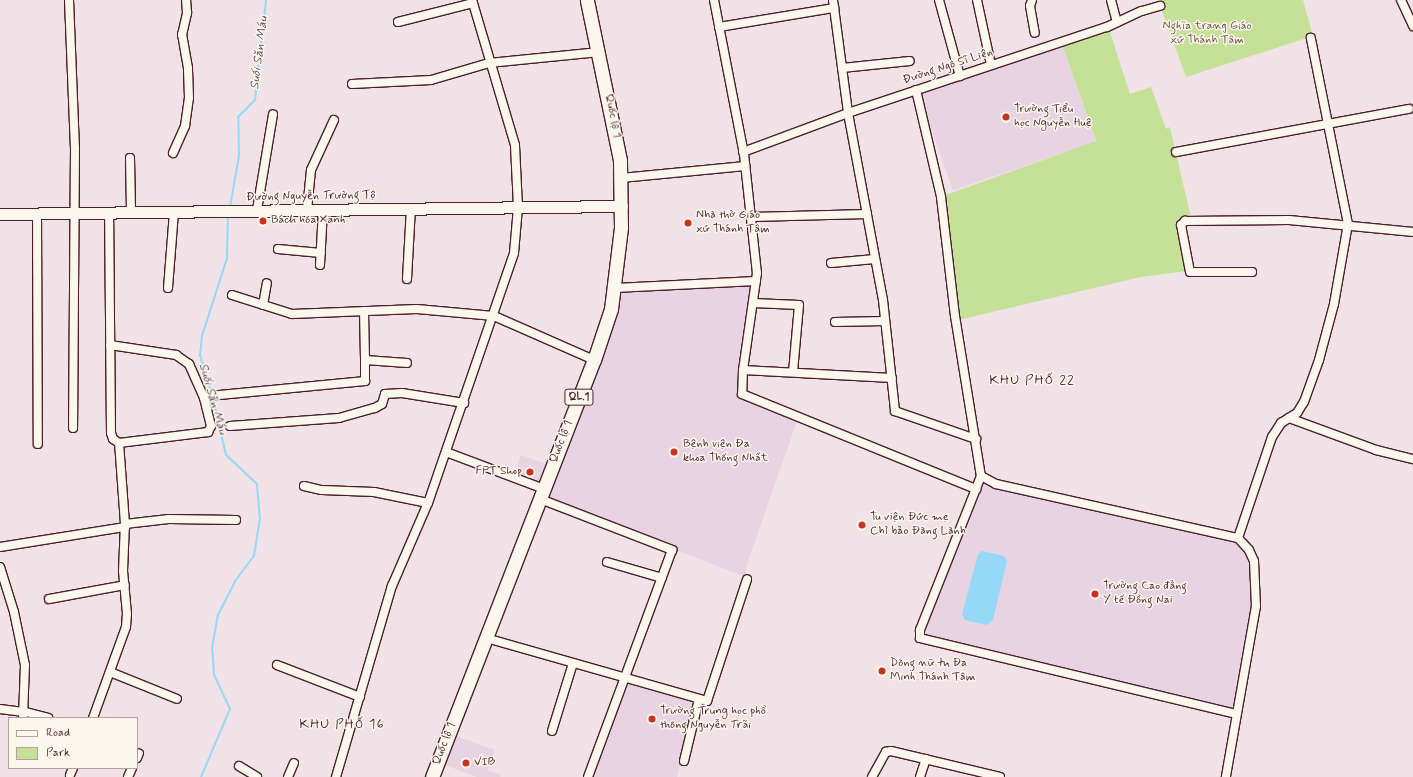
<!DOCTYPE html>
<html>
<head>
<meta charset="utf-8">
<style>
	body { margin:0 }
	#map { position:relative; width:1413px; height:777px; overflow:hidden; background:#f0e2e6; font-family:Mynerve,sans-serif }
	div>[style] { position:absolute }
	[style*='--x'] { left:calc(var(--x)*1px); top:calc(var(--y)*1px); width:calc(var(--w)*1px); rotate:calc(var(--a)*1deg) }
	.built>* { inset:0; background:#e8d3e2; transform-origin:0 0 }
	.green>* { inset:0; background:#c5e097 }
	.water>* { inset:0; background:#95d8f7 }
	.stream>* { height:2px; margin:-1px; padding:0 1px; transform-origin:1px; border-radius:1px; background:#95d8f7 }
	.roads { filter:drop-shadow(1px 0 #4a1f2b) drop-shadow(-1px 0 #4a1f2b) drop-shadow(0 1px #4a1f2b) drop-shadow(0 -1px #4a1f2b) }
	.minor>* { height:8px; margin:-4px; padding:0 4px; transform-origin:4px; border-radius:4px; background:#fbf7ec }
	.secondary>* { height:11px; margin:-5.5px; padding:0 5.5px; transform-origin:5.5px; border-radius:5.5px; background:#fbf7ec }
	.trunk>* { height:13px; margin:-6.5px; padding:0 6.5px; transform-origin:6.5px; border-radius:6.5px; background:#fbf7ec }
	.dots>* { width:11px; height:11px; translate:-50% -50%; box-sizing:border-box; border:2px solid #fbf7ec; border-radius:50% }
	span { translate:-50% -50%; white-space:nowrap; text-align:center; line-height:1.15; -webkit-text-stroke:3px #fbf7ec; paint-order:stroke }
	.shield-label span { padding:1px 3px; background:#fbf7ec; border:1px solid; border-radius:3px; -webkit-text-stroke-width:0 }
	.shield-label { font-size:11px; color:#4a1f2b; font-weight:700 }
	.park-label { font-size:12px; color:#694f46 }
	.street-label { font-size:12px; color:#4a1f2b }
	.poi-label { font-size:12px; color:#4a1f2b }
	.left { translate:0 -50%; text-align:left }
	.right { translate:-100% -50%; text-align:right }
	.water-label { font-size:13px; color:#5d4d5e; font-style:italic }
	.quarter-label { font-size:14px; color:#4a1f2b; letter-spacing:1px }
	.legend { position:absolute; left:8px; top:717px; width:130px; height:52px; box-sizing:border-box; background:#fbf7ec; border:1px solid #b4a19f; margin:0; padding:5px 7px; list-style:none; font-size:12px; color:#4a1f2b }
	.legend li { display:flex; align-items:center; gap:8px; height:20px }
	.legend b { width:20px; border:1px solid #b4a19f }
</style>
</head>
<body>
<div id="map">
	<div class="built">
		<i style="left:1062px;top:44px;width:103px;height:151px;rotate:71deg"></i>
		<i style="clip-path:polygon(753px 283px,740px 396px,797px 421px,747px 564px,745px 577px,545px 498px,618px 290px)"></i>
		<i style="left:521px;top:455px;width:29px;height:21px;rotate:20deg"></i>
		<i style="clip-path:polygon(982px 481px,995px 487px,1237px 541px,1247px 551px,1251px 562px,1253px 607px,1234px 711px,923px 636px,922px 630px)"></i>
		<i style="clip-path:polygon(627px 680px,696px 701px,677px 777px,591px 777px)"></i>
		<i style="clip-path:polygon(453px 735px,495px 750px,488px 770px,501px 775px,500px 777px,477px 777px,442px 764px)"></i>
	</div>
	<div class="green">
		<i style="clip-path:polygon(1158px 0,1303px 0,1313px 36px,1186px 77px)"></i>
		<i style="clip-path:polygon(1109px 29px,1130px 94px,1151px 87px,1166px 129px,1170px 127px,1191px 218px,1180px 220px,1179px 224px,1187px 271px,1141px 277px,958px 320px,943px 196px,1096px 141px,1062px 44px)"></i>
	</div>
	<div class="water">
		<i style="clip-path:polygon(982px 551px,1004px 556px,1007px 561px,993px 620px,987px 625px,965px 620px,962px 614px,978px 554px)"></i>
	</div>
	<div class="stream">
		<i style="--x:230;--y:207;--w:52;--a:-80"></i>
		<i style="--x:239;--y:156;--w:39;--a:-91"></i>
		<i style="--x:238;--y:117;--w:24;--a:-45"></i>
		<i style="--x:255;--y:100;--w:101;--a:-83.7"></i>
		<i style="--x:212;--y:394;--w:41;--a:-107.1"></i>
		<i style="--x:200;--y:355;--w:19;--a:-84"></i>
		<i style="--x:202;--y:336;--w:82;--a:-72.2"></i>
		<i style="--x:227;--y:258;--w:43;--a:-88.7"></i>
		<i style="--x:201;--y:777;--w:74;--a:-66.9"></i>
		<i style="--x:230;--y:709;--w:38;--a:-115"></i>
		<i style="--x:214;--y:674;--w:26;--a:-94"></i>
		<i style="--x:212;--y:648;--w:34;--a:-80"></i>
		<i style="--x:218;--y:615;--w:38;--a:-63"></i>
		<i style="--x:235;--y:581;--w:31;--a:-53"></i>
		<i style="--x:254;--y:556;--w:36;--a:-81"></i>
		<i style="--x:260;--y:520;--w:36;--a:-95"></i>
		<i style="--x:257;--y:484;--w:42;--a:-136.9"></i>
		<i style="--x:226;--y:455;--w:57;--a:-103.1"></i>
	</div>
	<div class="roads">
		<div class="minor">
			<i style="--x:69;--y:0;--w:148;--a:87.7"></i>
			<i style="--x:75;--y:148;--w:280;--a:90.4"></i>
			<i style="--x:714;--y:0;--w:157;--a:79"></i>
			<i style="--x:744;--y:154;--w:120;--a:83.8"></i>
			<i style="--x:757;--y:273;--w:98;--a:98.2"></i>
			<i style="--x:743;--y:370;--w:24;--a:92"></i>
			<i style="--x:742;--y:394;--w:253;--a:22.1"></i>
			<i style="--x:833;--y:0;--w:114;--a:82.4"></i>
			<i style="--x:848;--y:113;--w:190;--a:79.4"></i>
			<i style="--x:883;--y:300;--w:112;--a:83.8"></i>
			<i style="--x:895;--y:411;--w:86;--a:19.1"></i>
			<i style="--x:939;--y:0;--w:79;--a:74.6"></i>
			<i style="--x:977;--y:0;--w:66;--a:77.8"></i>
			<i style="--x:1032;--y:0;--w:6;--a:108"></i>
			<i style="--x:1030;--y:6;--w:27;--a:80"></i>
			<i style="--x:1111;--y:0;--w:23;--a:75"></i>
			<i style="--x:1401;--y:0;--w:29;--a:65"></i>
			<i style="--x:398;--y:22;--w:77;--a:-14.2"></i>
			<i style="--x:719;--y:27;--w:117;--a:-9.4"></i>
			<i style="--x:842;--y:68;--w:68;--a:-5.9"></i>
			<i style="--x:352;--y:84;--w:79;--a:-2.9"></i>
			<i style="--x:431;--y:80;--w:60;--a:-16.3"></i>
			<i style="--x:489;--y:63;--w:111;--a:-5.7"></i>
			<i style="--x:916;--y:90;--w:110;--a:76.8"></i>
			<i style="--x:941;--y:197;--w:120;--a:83.3"></i>
			<i style="--x:955;--y:316;--w:162;--a:80.8"></i>
			<i style="--x:981;--y:476;--w:166;--a:111.6"></i>
			<i style="--x:920;--y:630;--w:8;--a:90"></i>
			<i style="--x:920;--y:638;--w:325;--a:13.5"></i>
			<i style="--x:743;--y:152;--w:112;--a:-20.4"></i>
			<i style="--x:848;--y:113;--w:273;--a:-18.4"></i>
			<i style="--x:1107;--y:27;--w:38;--a:-25"></i>
			<i style="--x:1142;--y:11;--w:19;--a:-16"></i>
			<i style="--x:1176;--y:152;--w:237;--a:-10.5"></i>
			<i style="--x:173;--y:153;--w:30;--a:-66"></i>
			<i style="--x:185;--y:126;--w:28;--a:-82"></i>
			<i style="--x:189;--y:98;--w:30;--a:-92"></i>
			<i style="--x:188;--y:68;--w:34;--a:-100"></i>
			<i style="--x:182;--y:35;--w:23;--a:-77"></i>
			<i style="--x:187;--y:13;--w:13;--a:-94"></i>
			<i style="--x:130;--y:158;--w:54;--a:88.9"></i>
			<i style="--x:621;--y:178;--w:125;--a:-5.5"></i>
			<i style="--x:257;--y:210;--w:97;--a:-80.5"></i>
			<i style="--x:307;--y:210;--w:40;--a:-84.3"></i>
			<i style="--x:311;--y:170;--w:55;--a:-65.3"></i>
			<i style="--x:37;--y:213;--w:231;--a:89.8"></i>
			<i style="--x:752;--y:217;--w:115;--a:-1.5"></i>
			<i style="--x:278;--y:249;--w:43;--a:5.3"></i>
			<i style="--x:831;--y:263;--w:44;--a:-5.2"></i>
			<i style="--x:320;--y:265;--w:55;--a:-86.9"></i>
			<i style="--x:1190;--y:272;--w:48;--a:-100.8"></i>
			<i style="--x:1181;--y:225;--w:6;--a:-45"></i>
			<i style="--x:1185;--y:221;--w:104;--a:-0.6"></i>
			<i style="--x:1289;--y:220;--w:125;--a:5.5"></i>
			<i style="--x:1192;--y:272;--w:60;--a:0"></i>
			<i style="--x:407;--y:279;--w:71;--a:-86.8"></i>
			<i style="--x:168;--y:288;--w:77;--a:-85.5"></i>
			<i style="--x:615;--y:288;--w:141;--a:-2.8"></i>
			<i style="--x:232;--y:295;--w:63;--a:17.6"></i>
			<i style="--x:292;--y:314;--w:125;--a:-2.3"></i>
			<i style="--x:417;--y:309;--w:77;--a:5.2"></i>
			<i style="--x:494;--y:316;--w:109;--a:23.7"></i>
			<i style="--x:753;--y:303;--w:46;--a:2.5"></i>
			<i style="--x:799;--y:305;--w:67;--a:95.1"></i>
			<i style="--x:263;--y:305;--w:22;--a:-80"></i>
			<i style="--x:364;--y:311;--w:49;--a:88.8"></i>
			<i style="--x:835;--y:322;--w:50;--a:-1.1"></i>
			<i style="--x:110;--y:345;--w:67;--a:8.6"></i>
			<i style="--x:176;--y:355;--w:16;--a:35"></i>
			<i style="--x:189;--y:364;--w:37;--a:66"></i>
			<i style="--x:743;--y:370;--w:149;--a:3.1"></i>
			<i style="--x:1289;--y:418;--w:93;--a:20.2"></i>
			<i style="--x:1376;--y:450;--w:38;--a:14"></i>
			<i style="--x:230;--y:426;--w:109;--a:-4.2"></i>
			<i style="--x:339;--y:418;--w:37;--a:-16"></i>
			<i style="--x:375;--y:408;--w:8;--a:-30"></i>
			<i style="--x:382;--y:404;--w:10;--a:-73"></i>
			<i style="--x:385;--y:394;--w:17;--a:-3"></i>
			<i style="--x:402;--y:393;--w:63;--a:9.2"></i>
			<i style="--x:119;--y:443;--w:90;--a:-7"></i>
			<i style="--x:208;--y:432;--w:7;--a:-63"></i>
			<i style="--x:211;--y:426;--w:29;--a:-104"></i>
			<i style="--x:204;--y:398;--w:5;--a:-22"></i>
			<i style="--x:209;--y:396;--w:157;--a:-5.5"></i>
			<i style="--x:365;--y:381;--w:21;--a:-90"></i>
			<i style="--x:365;--y:360;--w:42;--a:4.1"></i>
			<i style="--x:446;--y:452;--w:105;--a:20.7"></i>
			<i style="--x:981;--y:476;--w:17;--a:28"></i>
			<i style="--x:996;--y:484;--w:248;--a:12.6"></i>
			<i style="--x:1238;--y:538;--w:16;--a:47"></i>
			<i style="--x:1249;--y:550;--w:12;--a:66"></i>
			<i style="--x:1254;--y:561;--w:45;--a:87.5"></i>
			<i style="--x:1256;--y:606;--w:174;--a:100"></i>
			<i style="--x:304;--y:486;--w:18;--a:13"></i>
			<i style="--x:322;--y:490;--w:52;--a:2.2"></i>
			<i style="--x:374;--y:492;--w:55;--a:11.5"></i>
			<i style="--x:540;--y:499;--w:142;--a:21.1"></i>
			<i style="--x:672;--y:550;--w:242;--a:110.3"></i>
			<i style="--x:125;--y:524;--w:44;--a:-6.5"></i>
			<i style="--x:169;--y:519;--w:67;--a:0.9"></i>
			<i style="--x:1238;--y:538;--w:107;--a:-71.4"></i>
			<i style="--x:1272;--y:437;--w:17;--a:-57"></i>
			<i style="--x:1281;--y:423;--w:19;--a:-32"></i>
			<i style="--x:1297;--y:413;--w:13;--a:-58"></i>
			<i style="--x:1304;--y:402;--w:45;--a:-70.3"></i>
			<i style="--x:1319;--y:360;--w:58;--a:-75"></i>
			<i style="--x:1334;--y:304;--w:81;--a:-80.1"></i>
			<i style="--x:1348;--y:224;--w:190;--a:-101.3"></i>
			<i style="--x:0;--y:547;--w:127;--a:-9.1"></i>
			<i style="--x:607;--y:562;--w:57;--a:16.2"></i>
			<i style="--x:0;--y:567;--w:47;--a:72.7"></i>
			<i style="--x:14;--y:612;--w:54;--a:78.3"></i>
			<i style="--x:25;--y:665;--w:53;--a:92.2"></i>
			<i style="--x:49;--y:599;--w:77;--a:-10.4"></i>
			<i style="--x:486;--y:638;--w:230;--a:15.9"></i>
			<i style="--x:707;--y:701;--w:128;--a:-71.8"></i>
			<i style="--x:277;--y:665;--w:89;--a:21.1"></i>
			<i style="--x:110;--y:672;--w:72;--a:21.9"></i>
			<i style="--x:0;--y:709;--w:26;--a:7"></i>
			<i style="--x:26;--y:712;--w:23;--a:15"></i>
			<i style="--x:93;--y:718;--w:97;--a:-70.1"></i>
			<i style="--x:126;--y:627;--w:13;--a:-86"></i>
			<i style="--x:127;--y:614;--w:43;--a:-95.3"></i>
			<i style="--x:123;--y:571;--w:47;--a:-87.6"></i>
			<i style="--x:125;--y:524;--w:81;--a:-94.2"></i>
			<i style="--x:119;--y:443;--w:7;--a:-146"></i>
			<i style="--x:113;--y:439;--w:6;--a:-108"></i>
			<i style="--x:111;--y:433;--w:221;--a:-90.5"></i>
			<i style="--x:552;--y:731;--w:71;--a:-72.8"></i>
			<i style="--x:137;--y:758;--w:5;--a:-68"></i>
			<i style="--x:684;--y:761;--w:64;--a:-76.4"></i>
			<i style="--x:239;--y:766;--w:21;--a:31"></i>
			<i style="--x:70;--y:775;--w:8;--a:-67"></i>
			<i style="--x:128;--y:777;--w:10;--a:-66"></i>
			<i style="--x:288;--y:777;--w:15;--a:-67"></i>
			<i style="--x:336;--y:777;--w:199;--a:-73.7"></i>
			<i style="--x:392;--y:586;--w:90;--a:-66.6"></i>
			<i style="--x:428;--y:503;--w:264;--a:-71"></i>
			<i style="--x:514;--y:253;--w:46;--a:-85"></i>
			<i style="--x:518;--y:207;--w:62;--a:-92.8"></i>
			<i style="--x:515;--y:145;--w:151;--a:-106.5"></i>
			<i style="--x:872;--y:777;--w:29;--a:-61"></i>
			<i style="--x:886;--y:752;--w:5;--a:-11"></i>
			<i style="--x:891;--y:751;--w:112;--a:13.4"></i>
			<i style="--x:920;--y:777;--w:19;--a:-72"></i>
		</div>
		<div class="secondary">
			<i style="--x:0;--y:214;--w:622;--a:-0.74"></i>
		</div>
		<div class="trunk">
			<i style="--x:432;--y:777;--w:447;--a:-68.8"></i>
			<i style="--x:594;--y:360;--w:54;--a:-71.6"></i>
			<i style="--x:611;--y:309;--w:83;--a:-83"></i>
			<i style="--x:621;--y:227;--w:67;--a:-90.9"></i>
			<i style="--x:620;--y:160;--w:163;--a:-101.7"></i>
		</div>
	</div>
	<div class="dots">
		<i style="left:1006px;top:117px;background:#c8321e"></i>
		<i style="left:263px;top:221px;background:#c8321e"></i>
		<i style="left:688px;top:223px;background:#c8321e"></i>
		<i style="left:674px;top:452px;background:#c8321e"></i>
		<i style="left:530px;top:472px;background:#c8321e"></i>
		<i style="left:862px;top:525px;background:#c8321e"></i>
		<i style="left:1095px;top:594px;background:#c8321e"></i>
		<i style="left:882px;top:671px;background:#c8321e"></i>
		<i style="left:652px;top:719px;background:#c8321e"></i>
		<i style="left:466px;top:763px;background:#c8321e"></i>
	</div>
	<div class="shield-label">
		<span style="left:579px;top:397px">QL.1</span>
	</div>
	<div class="park-label">
		<span style="left:1207px;top:34px">Nghĩa trang Giáo<br>xứ Thánh Tâm</span>
	</div>
	<div class="street-label">
		<span style="left:948px;top:67px;rotate:-18deg">Đường Ngô Sĩ Liên</span>
		<span style="left:612px;top:116px;rotate:79deg">Quốc lộ 1</span>
		<span style="left:311px;top:197px;rotate:-1deg">Đường Nguyễn Trường Tộ</span>
		<span style="left:562px;top:442px;rotate:-69deg">Quốc lộ 1</span>
		<span style="left:445px;top:744px;rotate:-69deg">Quốc lộ 1</span>
	</div>
	<div class="poi-label">
		<span class="left" style="left:1014px;top:117px">Trường Tiểu<br>học Nguyễn Huệ</span>
		<span class="left" style="left:696px;top:223px">Nhà thờ Giáo<br>xứ Thánh Tâm</span>
		<span class="left" style="left:271px;top:221px">Bách hóa Xanh</span>
		<span class="left" style="left:683px;top:452px">Bệnh viện Đa<br>khoa Thống Nhất</span>
		<span class="right" style="left:522px;top:472px">FPT Shop</span>
		<span class="left" style="left:870px;top:525px">Tu viện Đức mẹ<br>Chỉ bảo Đàng Lành</span>
		<span class="left" style="left:1103px;top:594px">Trường Cao đẳng<br>Y tế Đồng Nai</span>
		<span class="left" style="left:890px;top:671px">Dòng nữ tu Đa<br>Minh Thánh Tâm</span>
		<span class="left" style="left:660px;top:719px">Trường Trung học phổ<br>thông Nguyễn Trãi</span>
		<span class="left" style="left:474px;top:763px">VIB</span>
	</div>
	<div class="water-label">
		<span style="left:260px;top:53px;rotate:-83deg">Suối Săn Máu</span>
		<span style="left:212px;top:399px;rotate:74deg">Suối Săn Máu</span>
	</div>
	<div class="quarter-label">
		<span style="left:1032px;top:380px">KHU PHỐ 22</span>
		<span style="left:342px;top:724px">KHU PHỐ 16</span>
	</div>
	<ul class="legend">
	<li><b style="height:5px;background:#fbf7ec"></b>Road</li>
	<li><b style="height:11px;background:#c5e097"></b>Park</li>
	</ul>
</div>
</body>
</html>
